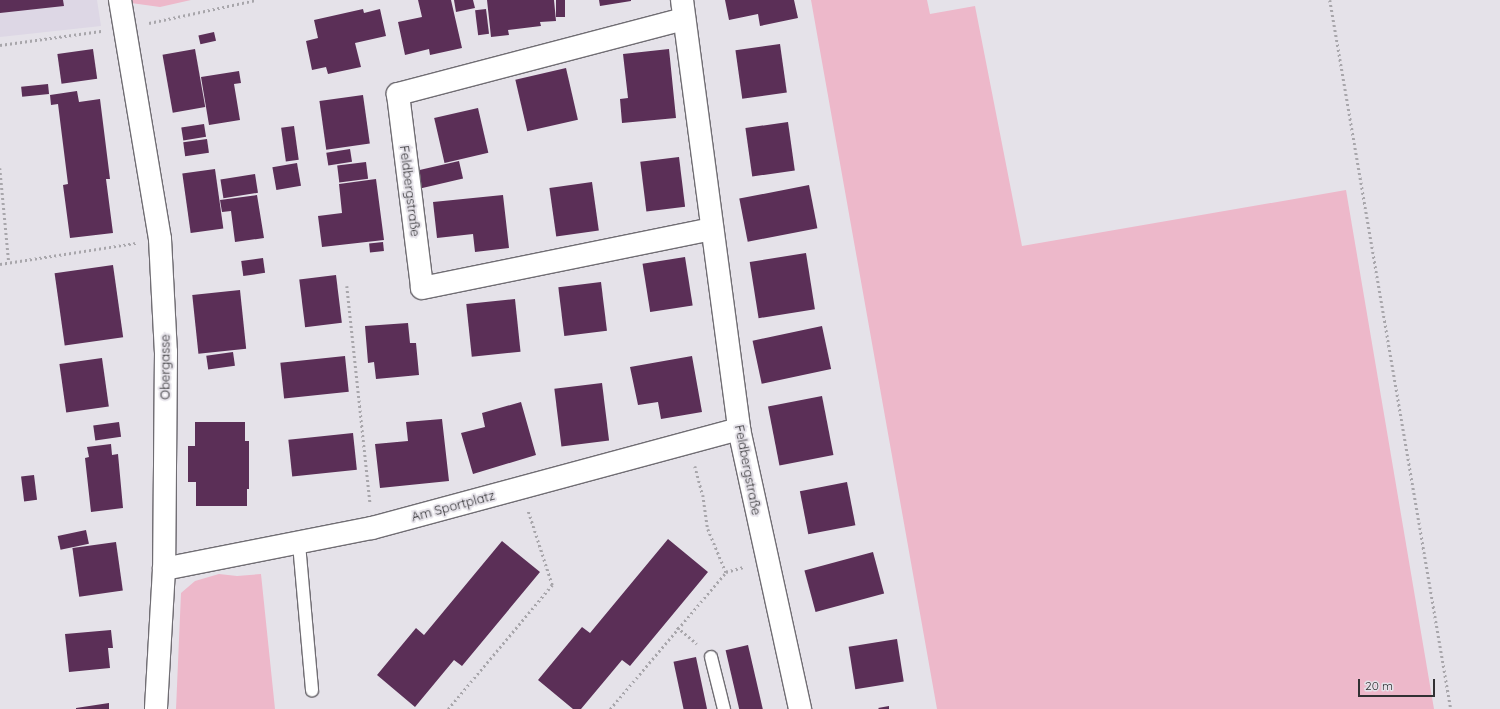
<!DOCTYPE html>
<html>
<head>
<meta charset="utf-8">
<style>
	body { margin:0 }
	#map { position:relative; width:1500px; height:709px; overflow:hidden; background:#e5e2e9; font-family:Quicksand,sans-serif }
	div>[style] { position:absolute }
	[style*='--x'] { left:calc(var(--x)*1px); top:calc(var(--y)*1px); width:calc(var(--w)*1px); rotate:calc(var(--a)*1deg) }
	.built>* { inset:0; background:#ddd7e5 }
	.green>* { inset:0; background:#edb8ca }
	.building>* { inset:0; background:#5b2f57; transform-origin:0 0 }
	.path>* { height:2.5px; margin-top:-1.25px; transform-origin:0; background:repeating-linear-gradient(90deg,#a8a6ab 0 2px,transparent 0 5px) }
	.roads { filter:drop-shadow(1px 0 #706d73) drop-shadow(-1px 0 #706d73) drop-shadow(0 1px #706d73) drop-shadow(0 -1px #706d73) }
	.lane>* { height:12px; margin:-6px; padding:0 6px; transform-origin:6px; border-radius:6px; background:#fff }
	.street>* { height:22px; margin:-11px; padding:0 11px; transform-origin:11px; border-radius:11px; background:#fff }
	span { translate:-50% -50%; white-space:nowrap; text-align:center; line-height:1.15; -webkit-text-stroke:4px #e5e2e9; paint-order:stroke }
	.street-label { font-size:13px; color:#313033 }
	.scale { position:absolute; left:1358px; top:679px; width:77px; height:18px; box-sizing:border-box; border:2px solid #313033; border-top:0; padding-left:5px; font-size:12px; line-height:14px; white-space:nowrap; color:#313033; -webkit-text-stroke:3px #e5e2e9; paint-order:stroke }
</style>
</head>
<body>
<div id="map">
	<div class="built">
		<i style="clip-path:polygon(0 0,97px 0,101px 26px,0 37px)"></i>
	</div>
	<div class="green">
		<i style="clip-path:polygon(130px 0,191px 0,160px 7px,131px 3px)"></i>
		<i style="clip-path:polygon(811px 0,927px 0,930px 14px,975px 6px,1022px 246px,1346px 190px,1434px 709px,937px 709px)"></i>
		<i style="clip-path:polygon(219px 574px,237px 576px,261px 574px,275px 709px,176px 709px,181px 593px,195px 581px)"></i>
	</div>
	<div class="building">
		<i style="clip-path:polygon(0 0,63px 0,64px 6px,0 13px)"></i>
		<i style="clip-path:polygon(418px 0,451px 0,462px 48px,430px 55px,429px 49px,405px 55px,398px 22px,422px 17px)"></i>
		<i style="clip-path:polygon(454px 0,473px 0,475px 8px,456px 12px)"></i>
		<i style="clip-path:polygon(487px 0,554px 0,556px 21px,540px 22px,541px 26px,508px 30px,509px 35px,491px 37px)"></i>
		<i style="left:556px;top:0;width:9px;height:17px"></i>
		<i style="clip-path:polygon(599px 0,631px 0,631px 1px,600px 6px)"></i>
		<i style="clip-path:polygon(725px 0,794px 0,798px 18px,760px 26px,758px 14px,729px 20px)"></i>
		<i style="clip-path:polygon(363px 9px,364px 13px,380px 9px,386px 36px,355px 43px,361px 67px,328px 74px,326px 67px,312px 70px,306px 41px,318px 38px,314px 20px)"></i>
		<i style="left:486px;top:9px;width:25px;height:11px;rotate:83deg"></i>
		<i style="left:214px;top:32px;width:9px;height:16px;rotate:77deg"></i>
		<i style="left:780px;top:44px;width:49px;height:45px;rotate:82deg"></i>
		<i style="left:93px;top:49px;width:30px;height:36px;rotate:82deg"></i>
		<i style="left:195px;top:49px;width:59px;height:33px;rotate:80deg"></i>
		<i style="clip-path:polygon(669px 49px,676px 118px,622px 123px,620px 99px,628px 98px,623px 54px)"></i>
		<i style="left:566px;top:68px;width:53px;height:52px;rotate:77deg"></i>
		<i style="clip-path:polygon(239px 71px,241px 83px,234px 84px,240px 120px,209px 125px,201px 77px)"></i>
		<i style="left:48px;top:84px;width:10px;height:27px;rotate:84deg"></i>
		<i style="clip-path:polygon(77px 91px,79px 102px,100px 99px,110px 179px,106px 179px,113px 233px,70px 238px,63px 185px,68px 184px,58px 104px,51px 105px,50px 95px)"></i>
		<i style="left:363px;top:95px;width:49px;height:44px;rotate:82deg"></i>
		<i style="left:478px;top:108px;width:46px;height:45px;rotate:77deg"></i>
		<i style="left:788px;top:122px;width:49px;height:43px;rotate:82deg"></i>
		<i style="left:204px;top:124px;width:13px;height:23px;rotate:81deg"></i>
		<i style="left:294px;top:126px;width:34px;height:13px;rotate:82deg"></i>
		<i style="left:207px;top:139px;width:14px;height:24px;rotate:82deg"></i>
		<i style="left:350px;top:149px;width:13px;height:24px;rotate:81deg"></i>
		<i style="left:679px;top:157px;width:50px;height:39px;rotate:83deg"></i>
		<i style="left:459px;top:161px;width:18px;height:45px;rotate:77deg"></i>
		<i style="left:366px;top:162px;width:17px;height:29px;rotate:83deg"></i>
		<i style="left:297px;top:163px;width:23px;height:25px;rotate:80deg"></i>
		<i style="left:215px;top:169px;width:60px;height:33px;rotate:82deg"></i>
		<i style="left:255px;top:174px;width:19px;height:35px;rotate:81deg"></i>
		<i style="clip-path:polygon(376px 179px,384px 240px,322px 247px,318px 216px,342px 213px,339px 184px)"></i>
		<i style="left:592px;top:182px;width:49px;height:43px;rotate:82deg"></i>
		<i style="left:809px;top:185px;width:44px;height:71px;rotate:79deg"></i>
		<i style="clip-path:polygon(257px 195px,264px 238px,235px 242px,231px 211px,222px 212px,220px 200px)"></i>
		<i style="clip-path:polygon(503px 195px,509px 248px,475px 252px,473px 234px,437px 238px,433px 202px)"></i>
		<i style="left:383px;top:242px;width:9px;height:14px;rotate:84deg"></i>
		<i style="left:806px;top:253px;width:57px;height:57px;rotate:81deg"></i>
		<i style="left:685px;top:257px;width:49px;height:43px;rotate:81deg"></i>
		<i style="left:263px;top:258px;width:15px;height:22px;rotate:82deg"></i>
		<i style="left:113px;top:265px;width:73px;height:59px;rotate:82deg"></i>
		<i style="left:336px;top:275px;width:48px;height:37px;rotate:83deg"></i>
		<i style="left:601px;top:282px;width:49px;height:43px;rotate:83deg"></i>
		<i style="left:240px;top:290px;width:59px;height:48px;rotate:84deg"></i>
		<i style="left:515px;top:299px;width:53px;height:49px;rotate:84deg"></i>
		<i style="clip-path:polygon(408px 323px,410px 343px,416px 343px,419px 375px,376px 379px,374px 362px,368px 363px,365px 326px)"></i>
		<i style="left:822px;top:326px;width:44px;height:71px;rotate:78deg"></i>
		<i style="left:233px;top:352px;width:14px;height:27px;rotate:82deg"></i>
		<i style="left:345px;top:356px;width:36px;height:65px;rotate:84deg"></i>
		<i style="clip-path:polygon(692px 356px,702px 412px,661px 419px,658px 402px,638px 405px,630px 367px)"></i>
		<i style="left:102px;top:358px;width:49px;height:43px;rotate:82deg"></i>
		<i style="left:602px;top:383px;width:58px;height:48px;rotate:83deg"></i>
		<i style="left:822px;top:396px;width:60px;height:55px;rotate:79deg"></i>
		<i style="clip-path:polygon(521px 402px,536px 455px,473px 474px,461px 433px,485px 427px,482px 413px)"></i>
		<i style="clip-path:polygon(442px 419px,449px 481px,380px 488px,375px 444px,408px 441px,406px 422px)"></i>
		<i style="left:119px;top:422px;width:15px;height:26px;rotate:82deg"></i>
		<i style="clip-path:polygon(195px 422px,245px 422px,245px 441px,249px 441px,249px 489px,247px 489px,247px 506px,196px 506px,196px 482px,188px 482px,188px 446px,195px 446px)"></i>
		<i style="left:353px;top:433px;width:37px;height:65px;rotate:84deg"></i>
		<i style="clip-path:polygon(111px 444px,112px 455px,118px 454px,123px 508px,91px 512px,85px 458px,89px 457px,87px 447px)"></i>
		<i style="left:34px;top:475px;width:25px;height:13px;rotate:83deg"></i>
		<i style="left:847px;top:482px;width:44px;height:48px;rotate:79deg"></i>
		<i style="left:86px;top:530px;width:14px;height:29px;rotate:78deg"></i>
		<i style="clip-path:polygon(668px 539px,708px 572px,630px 666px,622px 660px,581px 709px,573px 709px,538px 680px,582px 627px,590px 633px)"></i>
		<i style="clip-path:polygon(502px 541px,540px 572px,462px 666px,454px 660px,415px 707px,377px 675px,416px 628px,424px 635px)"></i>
		<i style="left:116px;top:542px;width:49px;height:44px;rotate:82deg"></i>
		<i style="left:873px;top:552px;width:43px;height:71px;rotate:75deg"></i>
		<i style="clip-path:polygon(111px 630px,113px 648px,108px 648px,110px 668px,69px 672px,65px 634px)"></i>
		<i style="left:897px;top:639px;width:43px;height:49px;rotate:81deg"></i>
		<i style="left:748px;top:645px;width:66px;height:23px;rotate:77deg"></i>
		<i style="left:696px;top:657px;width:53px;height:23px;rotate:78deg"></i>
		<i style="clip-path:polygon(109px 703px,109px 709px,76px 709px,76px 708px)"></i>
		<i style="clip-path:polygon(889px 706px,889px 709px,879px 709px,878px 708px)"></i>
	</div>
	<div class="path">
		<i style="--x:1330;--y:0;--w:719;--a:80.32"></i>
		<i style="--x:149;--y:23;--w:109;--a:-12.1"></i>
		<i style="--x:0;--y:45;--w:102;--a:-7.9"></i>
		<i style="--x:0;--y:168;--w:95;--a:84.6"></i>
		<i style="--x:0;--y:264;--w:138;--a:-8.8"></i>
		<i style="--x:347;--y:286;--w:218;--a:83.9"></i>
		<i style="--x:695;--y:466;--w:30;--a:75"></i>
		<i style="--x:703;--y:495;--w:34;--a:82"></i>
		<i style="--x:708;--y:529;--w:47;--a:67.3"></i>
		<i style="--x:677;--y:627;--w:26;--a:40"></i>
		<i style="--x:448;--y:709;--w:162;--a:-50"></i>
		<i style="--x:552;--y:585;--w:78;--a:-108"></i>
		<i style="--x:610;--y:709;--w:180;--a:-49.7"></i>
		<i style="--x:726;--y:572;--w:19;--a:-16"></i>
	</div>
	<div class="roads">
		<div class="lane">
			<i style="--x:299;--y:544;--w:147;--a:84.9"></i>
			<i style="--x:711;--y:657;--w:54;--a:76"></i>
		</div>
		<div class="street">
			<i style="--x:120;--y:0;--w:242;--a:80.5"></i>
			<i style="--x:160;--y:239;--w:113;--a:87"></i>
			<i style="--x:166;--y:352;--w:217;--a:90.5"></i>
			<i style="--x:164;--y:569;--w:140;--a:93.3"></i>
			<i style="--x:682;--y:0;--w:433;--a:82.4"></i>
			<i style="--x:739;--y:429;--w:287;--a:77.7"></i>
			<i style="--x:684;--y:19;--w:296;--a:165.3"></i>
			<i style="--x:398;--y:94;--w:195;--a:82.9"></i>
			<i style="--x:422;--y:288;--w:296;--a:-11.5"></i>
			<i style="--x:164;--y:569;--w:212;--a:-11.2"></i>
			<i style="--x:372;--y:528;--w:380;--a:-15.1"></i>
		</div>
	</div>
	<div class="street-label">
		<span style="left:410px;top:191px;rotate:83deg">Feldbergstraße</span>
		<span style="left:165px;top:367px;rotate:-90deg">Obergasse</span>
		<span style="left:748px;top:470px;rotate:79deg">Feldbergstraße</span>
		<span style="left:453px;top:506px;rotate:-15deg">Am Sportplatz</span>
	</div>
	<div class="scale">20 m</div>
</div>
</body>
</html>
